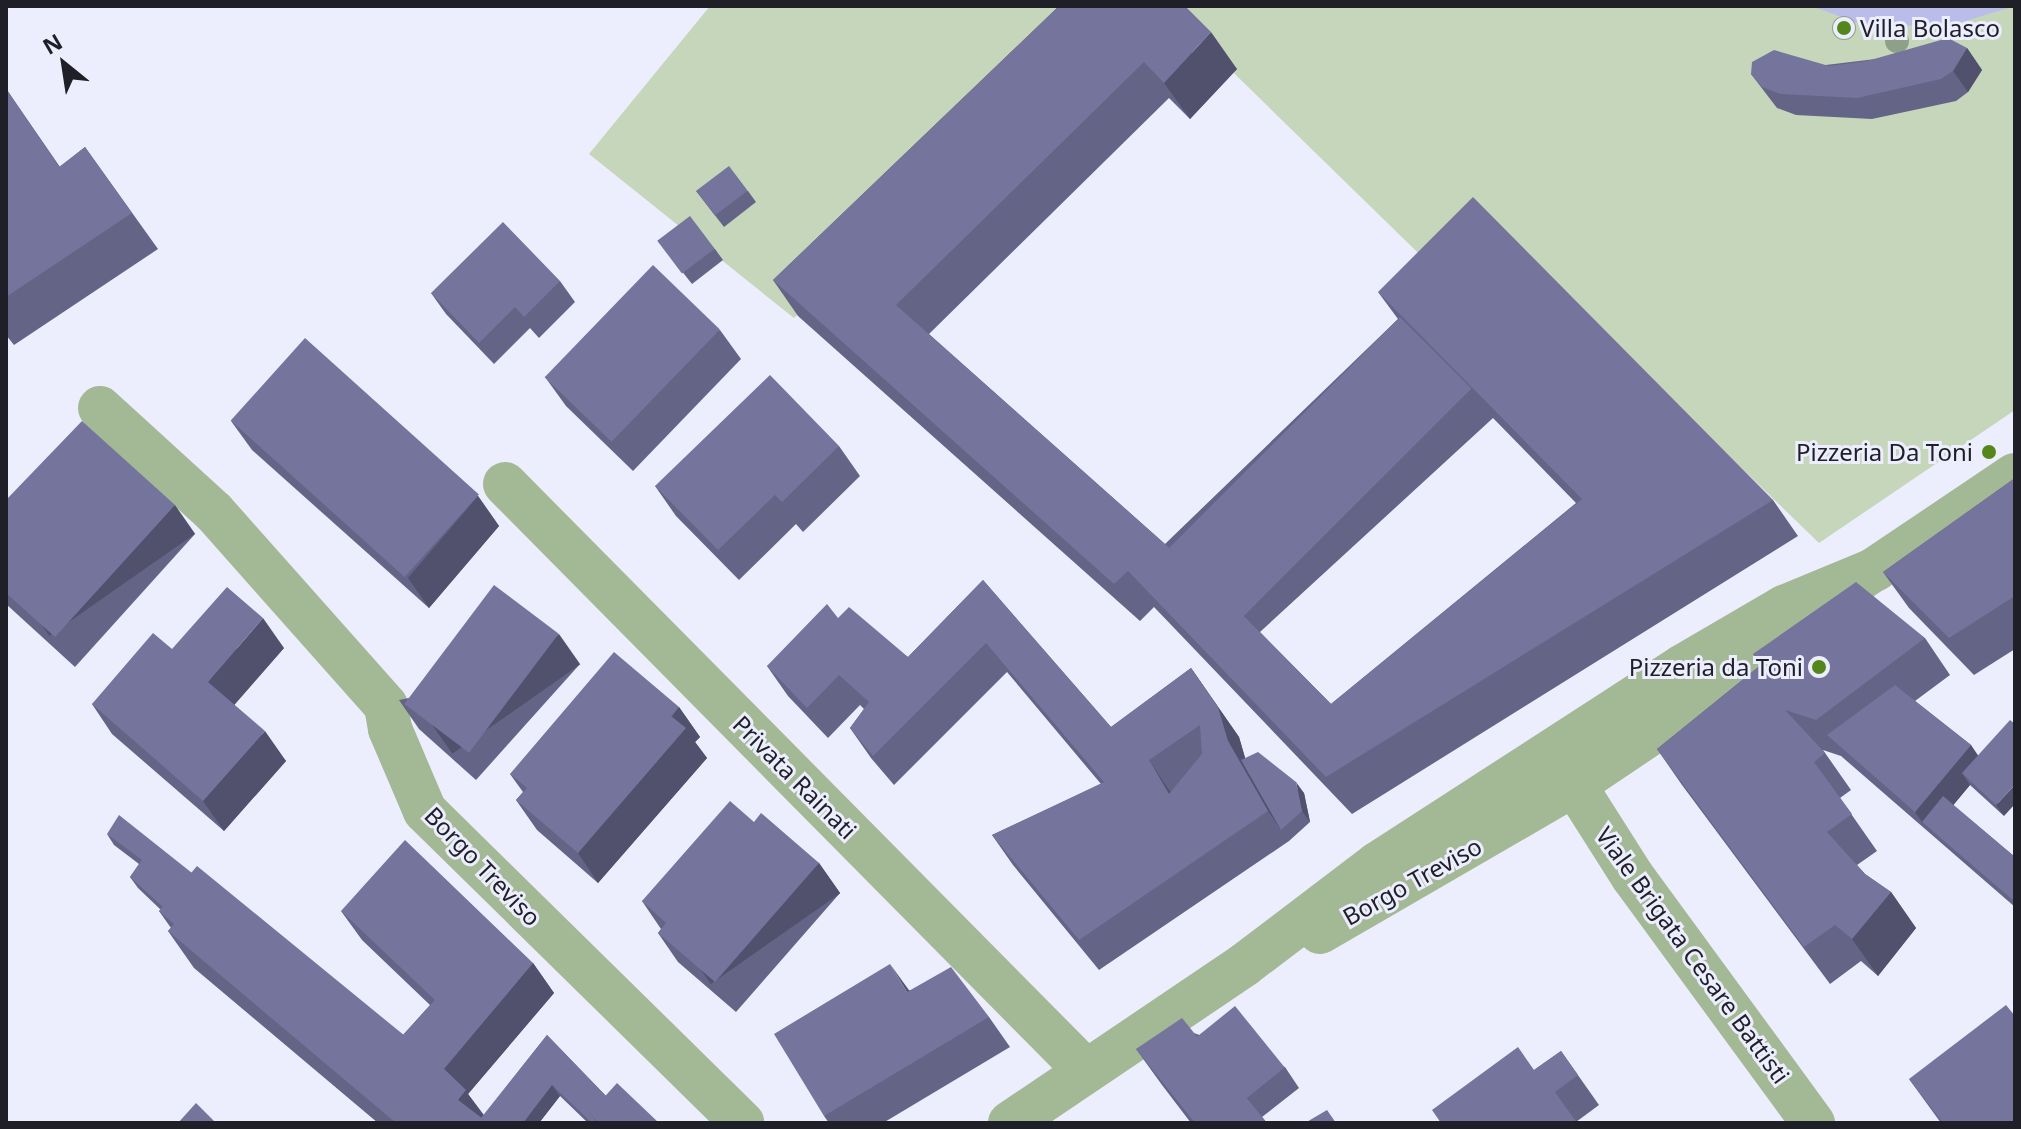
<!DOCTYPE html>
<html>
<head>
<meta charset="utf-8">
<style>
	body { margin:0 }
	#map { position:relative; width:2021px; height:1129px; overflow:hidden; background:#ecedfd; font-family:"Noto Sans",sans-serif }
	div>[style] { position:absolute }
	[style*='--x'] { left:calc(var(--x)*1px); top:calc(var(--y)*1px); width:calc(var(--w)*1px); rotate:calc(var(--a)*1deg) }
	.green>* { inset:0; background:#c5d6ba }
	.water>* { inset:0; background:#babce9 }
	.minor>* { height:44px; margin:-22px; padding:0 22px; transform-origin:22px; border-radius:22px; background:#a3b894 }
	.trees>* { width:24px; height:24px; margin:-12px; border-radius:50%; background:#8ea087 }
	.wall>* { inset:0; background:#646487 }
	.shaded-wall>* { inset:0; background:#51516e; transform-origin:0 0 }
	.building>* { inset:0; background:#74749d; transform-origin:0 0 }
	.dots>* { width:22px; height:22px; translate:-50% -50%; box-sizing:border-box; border:4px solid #ecedfd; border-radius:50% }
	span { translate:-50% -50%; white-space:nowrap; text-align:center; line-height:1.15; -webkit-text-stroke:6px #ecedfd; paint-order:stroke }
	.poi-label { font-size:24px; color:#1f1f28 }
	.left { translate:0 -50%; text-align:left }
	.right { translate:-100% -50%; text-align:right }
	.street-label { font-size:24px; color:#1f1f28 }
	.frame { position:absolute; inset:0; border:8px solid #1f1f28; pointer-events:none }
	.north { position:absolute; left:24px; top:24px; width:80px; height:80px; -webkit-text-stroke:6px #ecedfd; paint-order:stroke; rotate:330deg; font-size:22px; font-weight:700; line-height:32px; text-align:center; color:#1f1f28 }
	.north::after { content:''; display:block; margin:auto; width:28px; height:36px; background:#1f1f28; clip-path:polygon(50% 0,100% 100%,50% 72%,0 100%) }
</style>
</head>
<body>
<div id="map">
	<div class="green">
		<i style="clip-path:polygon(710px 6px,1123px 6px,794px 318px,589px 154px)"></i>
		<i style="clip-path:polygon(1165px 6px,2015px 6px,2015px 410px,1819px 543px,1501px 235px,1450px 284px)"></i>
	</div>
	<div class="water">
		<i style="clip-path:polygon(1811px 6px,2015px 6px,1962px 22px,1873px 28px)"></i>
	</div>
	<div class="minor">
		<i style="--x:100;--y:408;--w:154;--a:42.4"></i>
		<i style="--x:214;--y:512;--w:259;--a:48.4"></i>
		<i style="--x:386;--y:706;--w:23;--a:80"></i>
		<i style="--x:390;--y:729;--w:89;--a:66.9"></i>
		<i style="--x:425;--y:811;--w:445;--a:44.5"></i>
		<i style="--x:505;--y:484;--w:826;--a:45.29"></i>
		<i style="--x:1851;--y:585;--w:197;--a:-33.9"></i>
		<i style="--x:1610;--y:737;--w:44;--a:142.4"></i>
		<i style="--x:1575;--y:764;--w:17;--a:100"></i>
		<i style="--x:1572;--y:781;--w:114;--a:57.6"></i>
		<i style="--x:1633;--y:877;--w:305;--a:53.8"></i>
		<i style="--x:1320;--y:932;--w:293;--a:-30.1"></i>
		<i style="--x:1574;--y:785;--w:282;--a:-33.9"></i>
		<i style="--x:1010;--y:1123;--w:282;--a:-34"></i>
		<i style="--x:1244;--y:965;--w:167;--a:-37.2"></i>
		<i style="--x:1377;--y:864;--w:364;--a:-32.9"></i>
		<i style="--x:1683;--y:666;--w:117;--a:-30.3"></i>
		<i style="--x:1784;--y:607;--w:100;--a:-22.4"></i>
	</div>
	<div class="trees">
		<i style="left:1844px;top:28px"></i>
		<i style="left:1897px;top:41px"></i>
	</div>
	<div class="wall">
		<i style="clip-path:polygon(evenodd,1059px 6px,1237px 69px,1190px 119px,1169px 98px,929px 334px,1165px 544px,1398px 319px,1378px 292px,1773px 500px,1798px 536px,1352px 814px,1154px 607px,1140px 621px,798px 316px,773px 280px,1059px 6px,1493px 418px,1576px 503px,1331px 704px,1260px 632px,1493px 418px)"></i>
		<i style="clip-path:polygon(1967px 48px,1982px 70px,1968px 92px,1956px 101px,1872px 119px,1796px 115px,1777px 108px,1751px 74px)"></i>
		<i style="clip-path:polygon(7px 90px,60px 167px,85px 147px,158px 249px,14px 345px,6px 335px,6px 91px)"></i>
		<i style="clip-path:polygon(696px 191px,748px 191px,756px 202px,724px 227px)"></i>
		<i style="clip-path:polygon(658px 241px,715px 249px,723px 260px,692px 284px)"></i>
		<i style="clip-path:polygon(560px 281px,575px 302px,539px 338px,530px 328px,494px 364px,446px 314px,431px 293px)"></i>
		<i style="clip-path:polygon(720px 330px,741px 359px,633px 471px,566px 406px,545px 377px)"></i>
		<i style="clip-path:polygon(231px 421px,478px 496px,499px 526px,429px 608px,252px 450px)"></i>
		<i style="clip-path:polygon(839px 446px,860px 476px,803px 532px,796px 524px,739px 580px,676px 516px,655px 486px)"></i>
		<i style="clip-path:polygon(2015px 478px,2015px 649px,1974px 675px,1909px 608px,1883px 572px)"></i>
		<i style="clip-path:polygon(6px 500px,195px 534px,75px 667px,6px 604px)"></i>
		<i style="clip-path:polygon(983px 580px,1111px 727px,1191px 668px,1239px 737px,1245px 758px,1304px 793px,1310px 822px,1289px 841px,1099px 970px,1013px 865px,992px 835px,1101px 784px,1007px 672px,894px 785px,871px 758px,850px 728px,864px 709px,860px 705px,828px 738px,788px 696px,767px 666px,838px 618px,908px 657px)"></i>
		<i style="clip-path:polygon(1925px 638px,1950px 675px,1915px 701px,1971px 745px,2004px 816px,1970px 785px,1953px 805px,2015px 857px,2015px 907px,1841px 756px,1823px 750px,1851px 790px,1840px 798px,1877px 851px,1857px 865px,1865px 874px,1891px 892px,1916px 928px,1878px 976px,1861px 961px,1830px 984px,1682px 785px,1657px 749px,1761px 665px,1753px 654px)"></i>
		<i style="clip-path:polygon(284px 648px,234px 705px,286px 761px,224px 831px,112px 734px,92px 704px,172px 649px)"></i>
		<i style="clip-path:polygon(580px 664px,476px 780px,419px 729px,399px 700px)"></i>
		<i style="clip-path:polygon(679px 707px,700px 737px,695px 742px,707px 758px,598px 883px,537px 830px,516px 800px,523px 792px,510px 774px)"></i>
		<i style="clip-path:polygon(754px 822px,819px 863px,840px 893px,736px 1012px,678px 962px,658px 933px,661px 929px,642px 901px)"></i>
		<i style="clip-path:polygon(107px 834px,192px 873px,403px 1035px,430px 1005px,362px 940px,341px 911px,533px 963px,554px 993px,468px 1094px,484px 1115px,547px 1035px,606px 1096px,659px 1123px,588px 1123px,560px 1096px,539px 1123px,378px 1123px,194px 968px,168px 931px,171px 928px,159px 911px,161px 910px,138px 888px,130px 877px,139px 864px,114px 845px)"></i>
		<i style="clip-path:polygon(909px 990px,989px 1017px,1010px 1047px,883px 1123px,829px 1123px,824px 1116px)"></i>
		<i style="clip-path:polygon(1194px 1033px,1285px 1067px,1299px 1088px,1262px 1117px,1267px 1123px,1191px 1123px,1162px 1085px,1136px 1049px)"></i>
		<i style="clip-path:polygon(1561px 1051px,1599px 1105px,1576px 1122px,1534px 1070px)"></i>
		<i style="clip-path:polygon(1909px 1079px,2015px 1123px,1941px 1123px)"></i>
	</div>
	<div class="shaded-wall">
		<i style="clip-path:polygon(1211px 32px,1237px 69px,1190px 119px,1164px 83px)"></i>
		<i style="clip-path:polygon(1967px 48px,1982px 70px,1968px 92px,1953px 71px)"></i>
		<i style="clip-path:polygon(478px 496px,499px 526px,429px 608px,408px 578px)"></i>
		<i style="left:175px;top:505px;width:35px;height:178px;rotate:55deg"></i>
		<i style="clip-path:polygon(263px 618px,284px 648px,229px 711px,208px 682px)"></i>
		<i style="left:559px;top:634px;width:37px;height:156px;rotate:55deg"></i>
		<i style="clip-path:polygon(1191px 668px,1239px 737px,1249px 771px,1281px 830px,1268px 811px,1228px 741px)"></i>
		<i style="clip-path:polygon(679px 707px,700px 737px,695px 742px,707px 758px,598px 883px,578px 853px)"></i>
		<i style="clip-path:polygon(265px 731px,286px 761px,224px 831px,203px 801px)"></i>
		<i style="clip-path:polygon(1971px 745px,1986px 767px,1962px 773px,1970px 785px,1932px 831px,1922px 822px,1915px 812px)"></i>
		<i style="clip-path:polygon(1149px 760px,1169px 790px,1190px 824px,1169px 794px)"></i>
		<i style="clip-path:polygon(1296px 782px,1304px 793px,1310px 822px,1302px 811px)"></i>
		<i style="clip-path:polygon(2015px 785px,2015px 804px,2004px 816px,1996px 805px)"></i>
		<i style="left:819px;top:863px;width:37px;height:158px;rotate:55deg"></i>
		<i style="clip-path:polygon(1891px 892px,1916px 928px,1878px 976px,1852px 939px)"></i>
		<i style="clip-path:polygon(533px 963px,554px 993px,468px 1094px,489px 1123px,458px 1100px,442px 1070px)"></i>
		<i style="clip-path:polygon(890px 964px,911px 993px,907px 992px)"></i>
		<i style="clip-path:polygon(552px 1085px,560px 1096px,539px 1123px,523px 1123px)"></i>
	</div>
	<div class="building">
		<i style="clip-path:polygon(1059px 6px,1185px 6px,1211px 32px,1164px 83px,1144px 62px,896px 305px,1229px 601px,1331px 704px,1582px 499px,1378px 292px,1473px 197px,1773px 500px,1326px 777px,1128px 571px,1114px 584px,773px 280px)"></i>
		<i style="clip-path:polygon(1948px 38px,1967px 48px,1953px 71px,1941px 79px,1857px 98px,1781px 94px,1762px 87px,1751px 74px,1752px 62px,1774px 50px,1829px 66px,1867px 61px)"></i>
		<i style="clip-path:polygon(7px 90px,59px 167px,85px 147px,132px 213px,6px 297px,6px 91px)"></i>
		<i style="left:729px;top:166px;width:31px;height:41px;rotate:53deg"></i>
		<i style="left:690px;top:216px;width:41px;height:41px;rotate:53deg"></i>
		<i style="clip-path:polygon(503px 222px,560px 281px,524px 317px,515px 307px,479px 343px,431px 293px)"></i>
		<i style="left:653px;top:265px;width:93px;height:156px;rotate:44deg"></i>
		<i style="left:1400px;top:317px;width:101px;height:327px;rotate:45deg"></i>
		<i style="left:305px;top:338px;width:234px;height:111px;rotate:42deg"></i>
		<i style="clip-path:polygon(770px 375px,839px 446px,782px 502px,775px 495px,718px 550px,655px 486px)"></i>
		<i style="clip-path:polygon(82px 421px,175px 505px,55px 637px,6px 593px,6px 500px)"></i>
		<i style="clip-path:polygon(2015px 478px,2015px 596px,1949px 638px,1883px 572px)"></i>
		<i style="clip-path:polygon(evenodd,983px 580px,1111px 727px,1191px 668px,1218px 707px,1228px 741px,1268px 811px,1079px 940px,992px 835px,1104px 782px,986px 643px,873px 756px,850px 728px,869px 702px,839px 675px,807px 708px,767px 666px,827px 604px,838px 618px,849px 607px,908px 657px,983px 580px,1200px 725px,1202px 754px,1169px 794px,1149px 760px,1200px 725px)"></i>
		<i style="clip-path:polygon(1856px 582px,1925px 638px,1816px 720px,1785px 710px,1825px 753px,1814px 762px,1852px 814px,1827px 832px,1865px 874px,1891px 892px,1852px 939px,1835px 925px,1804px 947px,1657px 749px,1763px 663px,1753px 654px)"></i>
		<i style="left:494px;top:585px;width:81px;height:149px;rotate:37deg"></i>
		<i style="clip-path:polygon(227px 587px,263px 618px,208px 682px,265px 731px,203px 801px,92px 704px,153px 633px,172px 649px)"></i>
		<i style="clip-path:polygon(614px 652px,679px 707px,671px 716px,686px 728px,578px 853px,516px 800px,527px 788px,510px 774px)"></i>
		<i style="clip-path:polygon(1895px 685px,1971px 745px,1915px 812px,1827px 735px)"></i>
		<i style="clip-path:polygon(2010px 720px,2015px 724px,2015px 785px,1996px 805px,1962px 773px)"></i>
		<i style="clip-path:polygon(1258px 752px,1296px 782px,1302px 811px,1281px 830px,1241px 760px)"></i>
		<i style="clip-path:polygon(1943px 796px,2015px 857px,2015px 900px,2014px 901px,1922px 822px)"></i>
		<i style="clip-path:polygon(730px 801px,754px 822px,761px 813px,819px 863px,715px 982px,658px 933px,666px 923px,642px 901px)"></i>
		<i style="clip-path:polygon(119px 815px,192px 873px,163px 907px,130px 877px,142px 860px,107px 834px)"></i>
		<i style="clip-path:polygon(405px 840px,533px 963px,444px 1069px,403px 1035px,435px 1000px,341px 911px)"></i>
		<i style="clip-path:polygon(197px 866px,438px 1063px,466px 1090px,458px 1100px,488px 1123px,396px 1123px,168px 931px,174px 924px,159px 911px)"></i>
		<i style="clip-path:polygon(890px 964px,907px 992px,951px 967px,989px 1017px,824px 1116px,774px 1034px)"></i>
		<i style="clip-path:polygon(2006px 1005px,2015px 1016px,2015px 1123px,1943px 1123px,1909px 1079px)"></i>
		<i style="left:1235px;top:1006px;width:79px;height:49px;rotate:51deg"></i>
		<i style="clip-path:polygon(1182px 1018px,1267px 1123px,1195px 1123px,1136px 1049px)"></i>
		<i style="clip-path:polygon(547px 1035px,606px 1096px,590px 1113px,597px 1123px,592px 1123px,552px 1085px,523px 1123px,488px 1123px,481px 1118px)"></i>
		<i style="clip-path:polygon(1518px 1047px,1534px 1070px,1561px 1051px,1578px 1075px,1555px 1092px,1577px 1123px,1441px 1123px,1432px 1110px)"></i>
		<i style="clip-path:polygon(617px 1083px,659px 1123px,598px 1123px,590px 1113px)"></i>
		<i style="clip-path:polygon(196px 1103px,216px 1123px,178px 1123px)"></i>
		<i style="clip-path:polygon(1327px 1110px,1336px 1123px,1305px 1123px)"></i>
	</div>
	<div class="dots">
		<i style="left:1844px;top:28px;background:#54861b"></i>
		<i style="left:1989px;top:452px;background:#54861b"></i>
		<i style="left:1819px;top:667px;background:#54861b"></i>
	</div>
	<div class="poi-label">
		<span class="left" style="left:1860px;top:28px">Villa Bolasco</span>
		<span class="right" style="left:1973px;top:452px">Pizzeria Da Toni</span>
		<span class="right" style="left:1803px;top:667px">Pizzeria da Toni</span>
	</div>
	<div class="street-label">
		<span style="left:795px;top:777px;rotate:45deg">Privata Rainati</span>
		<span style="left:483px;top:866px;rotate:46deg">Borgo Treviso</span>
		<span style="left:1412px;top:881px;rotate:-29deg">Borgo Treviso</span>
		<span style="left:1693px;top:955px;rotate:54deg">Viale Brigata Cesare Battisti</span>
	</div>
	<div class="frame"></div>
	<div class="north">N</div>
</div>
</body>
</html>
